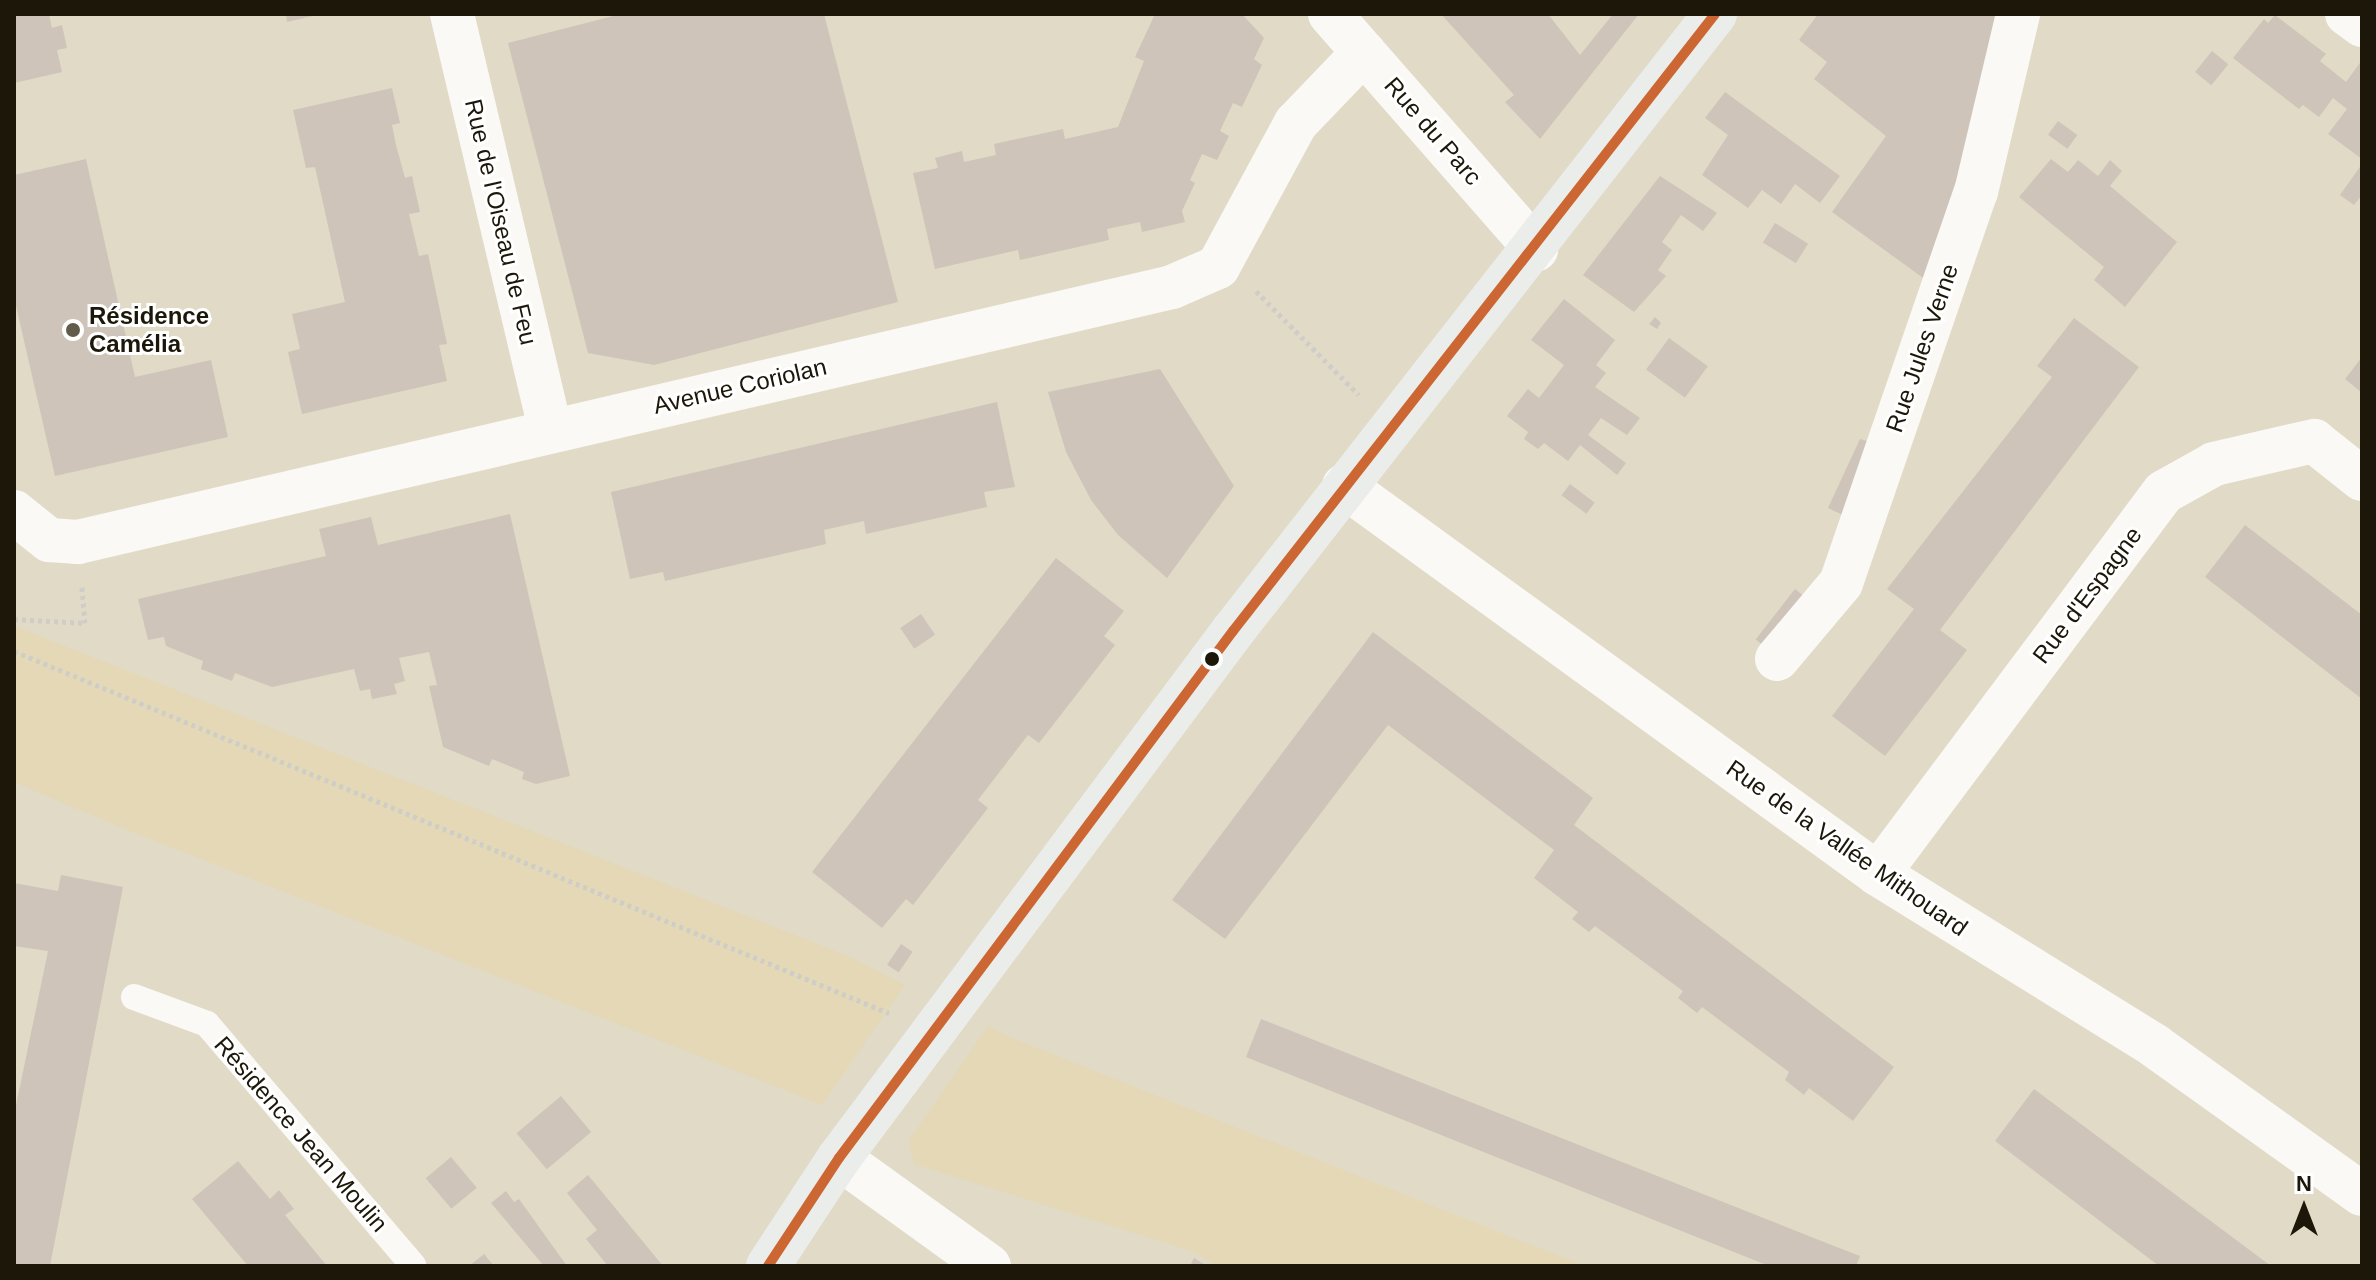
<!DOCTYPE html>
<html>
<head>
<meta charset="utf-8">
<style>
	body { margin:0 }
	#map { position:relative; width:2376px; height:1280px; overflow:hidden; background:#e1dac6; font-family:Helvetica,sans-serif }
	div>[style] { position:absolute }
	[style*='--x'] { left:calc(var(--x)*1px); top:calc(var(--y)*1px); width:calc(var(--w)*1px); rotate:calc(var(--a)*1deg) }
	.built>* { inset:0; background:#e4d8b7 }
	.building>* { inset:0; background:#cfc4b9; transform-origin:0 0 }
	.path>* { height:5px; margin-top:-2.5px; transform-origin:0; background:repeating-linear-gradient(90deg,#cfcdc7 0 4px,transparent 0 8px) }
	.lane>* { height:26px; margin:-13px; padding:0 13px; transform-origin:13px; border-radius:13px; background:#faf9f6 }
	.street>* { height:44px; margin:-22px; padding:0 22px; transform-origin:22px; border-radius:22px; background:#faf9f6 }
	.secondary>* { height:44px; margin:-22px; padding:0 22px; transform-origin:22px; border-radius:22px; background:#eaedea }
	.bus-1>* { height:10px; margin:-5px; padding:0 5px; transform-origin:5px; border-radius:5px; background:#c63 }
	.dots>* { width:22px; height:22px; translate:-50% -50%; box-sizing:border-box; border:4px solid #fff; border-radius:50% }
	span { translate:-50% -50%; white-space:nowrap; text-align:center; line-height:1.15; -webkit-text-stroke:6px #fff; paint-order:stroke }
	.street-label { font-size:24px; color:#1c1709 }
	.poi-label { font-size:24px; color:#1c1709; font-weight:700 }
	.left { translate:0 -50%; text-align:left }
	.frame { position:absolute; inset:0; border:16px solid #1c1709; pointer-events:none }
	.north { position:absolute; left:2264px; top:1168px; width:80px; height:80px; -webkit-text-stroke:6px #fff; paint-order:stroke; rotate:0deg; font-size:22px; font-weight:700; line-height:32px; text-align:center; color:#1c1709 }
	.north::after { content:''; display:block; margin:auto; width:28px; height:36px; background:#1c1709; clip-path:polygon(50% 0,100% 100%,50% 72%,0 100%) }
</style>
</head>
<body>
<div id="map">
	<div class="built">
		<i style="clip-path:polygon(14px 626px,848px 956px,905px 985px,822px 1105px,115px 825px,14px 782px)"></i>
		<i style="clip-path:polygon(988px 1026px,1012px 1038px,1584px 1266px,1217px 1266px,1194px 1252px,914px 1164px,909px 1140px)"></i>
	</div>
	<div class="building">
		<i style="clip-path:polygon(14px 14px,49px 14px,52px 28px,62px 25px,67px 48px,57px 50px,62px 72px,14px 83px)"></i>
		<i style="clip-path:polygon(286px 14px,317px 14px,317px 15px,287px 22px)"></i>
		<i style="clip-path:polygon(621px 14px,824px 14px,898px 302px,654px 365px,588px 353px,508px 43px)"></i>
		<i style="clip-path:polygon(1155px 14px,1242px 14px,1264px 38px,1254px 59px,1262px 65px,1242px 107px,1233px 103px,1220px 131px,1229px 136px,1217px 160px,1202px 154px,1190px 180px,1195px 183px,1182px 211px,1185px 222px,1142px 232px,1140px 222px,1107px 229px,1109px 240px,1020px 260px,1018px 250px,935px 269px,913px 173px,938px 168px,935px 158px,962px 151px,964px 162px,996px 155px,994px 144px,1063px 129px,1065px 139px,1118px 127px,1144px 61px,1135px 57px)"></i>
		<i style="clip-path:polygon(1441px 14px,1548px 14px,1580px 55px,1613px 14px,1639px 14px,1540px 139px,1505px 102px,1514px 95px)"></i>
		<i style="clip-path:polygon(1818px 14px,2008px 14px,1933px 285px,1832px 212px,1886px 136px,1814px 79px,1827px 62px,1799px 40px)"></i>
		<i style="clip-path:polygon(2275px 15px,2326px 54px,2320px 61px,2346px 82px,2362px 60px,2362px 159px,2328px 134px,2347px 109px,2333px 98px,2319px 117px,2303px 105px,2299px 109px,2233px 58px,2264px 19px,2268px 23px)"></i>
		<i style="left:2212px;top:51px;width:21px;height:27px;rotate:39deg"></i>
		<i style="clip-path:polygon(392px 88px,400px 123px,392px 125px,396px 145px,405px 178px,412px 176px,420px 212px,409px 214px,419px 256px,428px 254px,447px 344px,439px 345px,447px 381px,302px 414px,288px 352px,300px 349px,292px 314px,345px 302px,315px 167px,306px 168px,293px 110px)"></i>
		<i style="clip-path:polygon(1725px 92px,1840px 176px,1820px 203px,1795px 184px,1781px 204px,1762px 190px,1748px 208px,1702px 175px,1728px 135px,1705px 118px)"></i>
		<i style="left:2058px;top:121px;width:24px;height:17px;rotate:36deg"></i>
		<i style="clip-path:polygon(86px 159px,135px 377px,211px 360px,228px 437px,55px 476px,14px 297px,14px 175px)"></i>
		<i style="clip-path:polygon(2051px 159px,2068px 172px,2078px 160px,2098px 176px,2110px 160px,2122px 171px,2110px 186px,2177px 242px,2125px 307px,2094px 280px,2104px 267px,2019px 197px)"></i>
		<i style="clip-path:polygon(2362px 164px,2362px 195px,2354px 205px,2340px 195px)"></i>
		<i style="clip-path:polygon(1660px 176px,1717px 213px,1703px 231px,1681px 215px,1662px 242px,1672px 250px,1658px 270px,1666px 276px,1634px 312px,1583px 275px)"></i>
		<i style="left:1775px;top:223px;width:39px;height:23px;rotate:32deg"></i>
		<i style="clip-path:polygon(1564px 299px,1615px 340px,1596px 365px,1606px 373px,1595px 387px,1640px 418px,1627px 435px,1601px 418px,1588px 435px,1626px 463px,1617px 475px,1580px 445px,1568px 461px,1544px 443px,1538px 449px,1524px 439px,1528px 432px,1507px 416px,1528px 389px,1539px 398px,1564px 365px,1531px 340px)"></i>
		<i style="clip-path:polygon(1655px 317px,1661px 323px,1657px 329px,1649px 324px)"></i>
		<i style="clip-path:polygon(2074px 318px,2139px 367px,1940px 630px,1967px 650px,1885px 756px,1832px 716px,1914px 609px,1887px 589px,2052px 377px,2037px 366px)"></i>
		<i style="left:1669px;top:338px;width:48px;height:39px;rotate:36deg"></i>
		<i style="clip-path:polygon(2362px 357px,2362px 393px,2345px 379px)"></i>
		<i style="clip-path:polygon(1160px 369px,1234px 486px,1167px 578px,1118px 535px,1091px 500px,1066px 452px,1048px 392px)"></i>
		<i style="clip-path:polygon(997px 402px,1015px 487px,984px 492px,987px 507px,866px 534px,864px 521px,824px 530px,826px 544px,665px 581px,663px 572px,630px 579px,611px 492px)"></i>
		<i style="clip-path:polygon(1860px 439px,1880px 445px,1854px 520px,1828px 508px)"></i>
		<i style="left:1570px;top:484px;width:31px;height:14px;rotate:37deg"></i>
		<i style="clip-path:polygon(510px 514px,570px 776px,536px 784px,522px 779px,524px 772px,492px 759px,489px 766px,443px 747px,429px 686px,437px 685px,429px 652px,399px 658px,405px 681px,394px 684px,397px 694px,372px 699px,370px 689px,360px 691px,354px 669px,272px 687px,235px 673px,232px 681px,201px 669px,203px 661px,166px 646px,164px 637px,148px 640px,138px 599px,326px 556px,319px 529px,371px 517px,378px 545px)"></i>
		<i style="clip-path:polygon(2245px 525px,2362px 615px,2362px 699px,2205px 577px)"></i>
		<i style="clip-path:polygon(1056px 558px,1124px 611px,1104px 636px,1115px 645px,1039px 743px,1028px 735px,978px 800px,988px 808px,913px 905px,906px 899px,882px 928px,812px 872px)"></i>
		<i style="left:1795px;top:589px;width:23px;height:64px;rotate:38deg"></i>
		<i style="left:921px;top:614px;width:25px;height:25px;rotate:56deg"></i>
		<i style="clip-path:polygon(1373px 632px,1593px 798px,1574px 825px,1894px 1067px,1853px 1121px,1809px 1088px,1804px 1095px,1785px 1080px,1789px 1072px,1702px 1007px,1697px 1013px,1678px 998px,1683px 991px,1595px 926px,1589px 932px,1572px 919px,1578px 912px,1534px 878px,1554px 850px,1388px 725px,1225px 939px,1172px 900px)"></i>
		<i style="clip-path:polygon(61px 875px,123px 887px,50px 1266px,14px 1266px,14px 1115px,48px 951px,14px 946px,14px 883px,58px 891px)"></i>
		<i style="left:901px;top:944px;width:14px;height:25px;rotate:34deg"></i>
		<i style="clip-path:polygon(1261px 1019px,1834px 1246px,1860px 1256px,1856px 1266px,1769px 1266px,1246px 1057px)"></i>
		<i style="clip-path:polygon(2034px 1089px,2271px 1266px,2159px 1266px,1995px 1141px)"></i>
		<i style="left:561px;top:1096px;width:47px;height:58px;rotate:50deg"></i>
		<i style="left:451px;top:1157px;width:40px;height:33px;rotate:50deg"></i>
		<i style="clip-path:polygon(238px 1161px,270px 1199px,279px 1190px,294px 1209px,285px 1215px,327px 1266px,248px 1266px,192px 1199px)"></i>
		<i style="clip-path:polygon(588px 1175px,663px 1266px,608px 1266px,586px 1239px,597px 1230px,567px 1193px)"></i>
		<i style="clip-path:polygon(506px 1191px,514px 1202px,519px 1199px,567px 1266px,544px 1266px,491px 1203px)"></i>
		<i style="clip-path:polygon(484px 1254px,494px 1266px,469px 1266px)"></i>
		<i style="clip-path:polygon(1194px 1258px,1207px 1266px,1190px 1266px)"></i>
	</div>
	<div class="path">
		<i style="--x:1256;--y:291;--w:146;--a:45.3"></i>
		<i style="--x:14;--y:619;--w:71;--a:3.2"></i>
		<i style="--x:85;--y:623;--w:37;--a:-95"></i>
		<i style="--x:14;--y:651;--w:947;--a:22.48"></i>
	</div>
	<div class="lane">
		<i style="--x:134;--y:997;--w:78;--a:20.3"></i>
		<i style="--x:207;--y:1024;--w:318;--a:49.5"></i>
	</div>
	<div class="street">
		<i style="--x:452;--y:14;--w:427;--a:76.7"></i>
		<i style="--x:1330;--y:14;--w:313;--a:48.8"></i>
		<i style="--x:2347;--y:14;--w:19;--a:36"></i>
		<i style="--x:1344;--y:486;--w:660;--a:36"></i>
		<i style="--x:1878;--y:874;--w:326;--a:31.8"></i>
		<i style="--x:2155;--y:1046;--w:254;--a:35.6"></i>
		<i style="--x:14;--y:512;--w:45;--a:38.7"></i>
		<i style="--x:49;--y:540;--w:29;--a:4"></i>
		<i style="--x:78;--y:542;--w:1123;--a:-13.12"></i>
		<i style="--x:1172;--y:287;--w:50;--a:-23.5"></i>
		<i style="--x:1218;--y:267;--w:164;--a:-61.6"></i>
		<i style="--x:1296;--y:123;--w:98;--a:-46.2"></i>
		<i style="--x:1777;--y:659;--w:99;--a:-49.9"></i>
		<i style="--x:1841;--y:583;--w:414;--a:-71"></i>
		<i style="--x:1976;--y:192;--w:183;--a:-76.7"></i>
		<i style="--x:1878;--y:874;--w:477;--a:-53.2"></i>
		<i style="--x:2164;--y:492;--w:57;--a:-29.2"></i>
		<i style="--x:2214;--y:464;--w:103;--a:-13"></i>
		<i style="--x:2314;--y:441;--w:61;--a:38.4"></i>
		<i style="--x:839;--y:1158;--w:185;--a:35.8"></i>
	</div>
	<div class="secondary">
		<i style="--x:768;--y:1266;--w:129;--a:-56.7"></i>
		<i style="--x:839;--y:1158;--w:658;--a:-53.22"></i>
		<i style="--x:1233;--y:631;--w:783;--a:-52"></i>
	</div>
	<div class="bus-1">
		<i style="--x:768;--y:1266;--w:129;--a:-56.7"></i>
		<i style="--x:839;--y:1158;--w:658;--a:-53.22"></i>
		<i style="--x:1233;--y:631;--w:783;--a:-52"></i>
	</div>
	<div class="dots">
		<i style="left:73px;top:330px;background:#615b4b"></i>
		<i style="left:1212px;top:659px;background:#1c1709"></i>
	</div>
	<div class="street-label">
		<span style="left:1433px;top:131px;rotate:49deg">Rue du Parc</span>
		<span style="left:501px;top:222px;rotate:77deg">Rue de l'Oiseau de Feu</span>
		<span style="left:1922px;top:348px;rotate:-71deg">Rue Jules Verne</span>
		<span style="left:740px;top:386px;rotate:-13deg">Avenue Coriolan</span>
		<span style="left:2087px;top:595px;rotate:-53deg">Rue d'Espagne</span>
		<span style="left:1847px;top:848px;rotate:35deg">Rue de la Vallée Mithouard</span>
		<span style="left:301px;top:1134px;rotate:49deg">Résidence Jean Moulin</span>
	</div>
	<div class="poi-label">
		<span class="left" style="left:89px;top:330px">Résidence<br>Camélia</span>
	</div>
	<div class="frame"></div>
	<div class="north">N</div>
</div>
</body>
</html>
